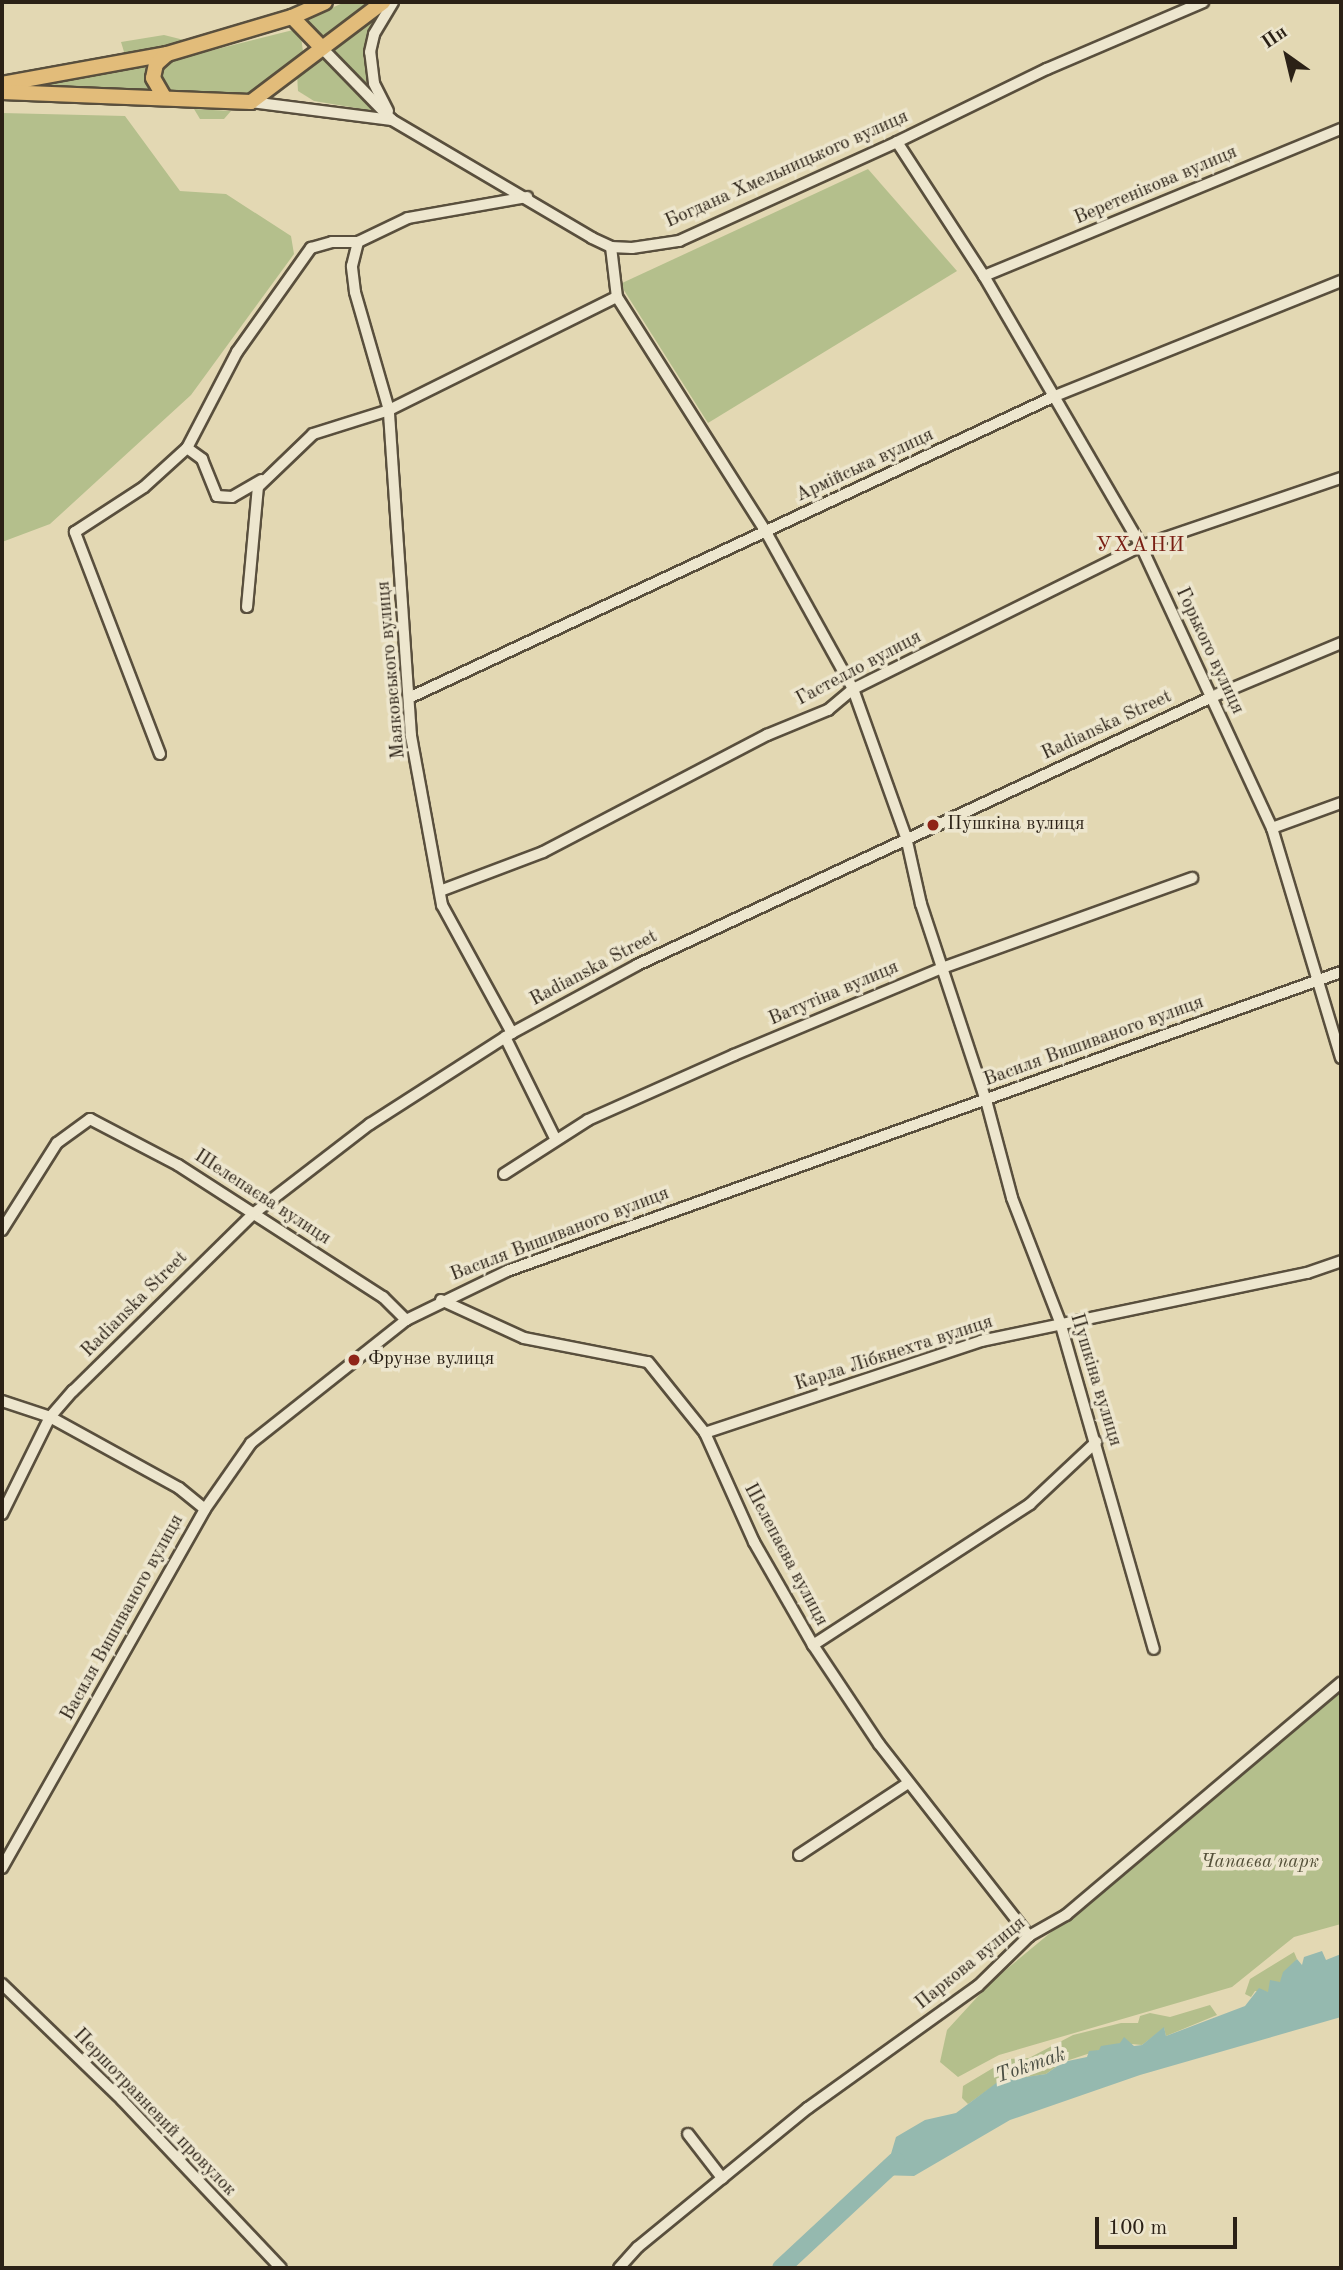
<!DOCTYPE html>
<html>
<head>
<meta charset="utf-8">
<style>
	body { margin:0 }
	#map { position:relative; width:1343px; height:2270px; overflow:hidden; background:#e3d8b3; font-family:"Old Standard TT",serif }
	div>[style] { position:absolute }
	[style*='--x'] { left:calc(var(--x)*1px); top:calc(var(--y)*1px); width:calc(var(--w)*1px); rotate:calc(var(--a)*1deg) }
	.green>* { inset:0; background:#b4bf8c }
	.water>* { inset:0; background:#95b9af }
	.river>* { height:18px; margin:-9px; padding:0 9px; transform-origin:9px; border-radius:9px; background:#95b9af }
	.roads { filter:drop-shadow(2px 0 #594f3d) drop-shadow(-2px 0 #594f3d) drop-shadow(0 2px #594f3d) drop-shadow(0 -2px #594f3d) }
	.minor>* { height:10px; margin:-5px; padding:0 5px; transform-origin:5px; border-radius:5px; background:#ede6ce }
	.major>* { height:14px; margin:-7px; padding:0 7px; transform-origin:7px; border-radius:7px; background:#e2bc7a }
	.dots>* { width:19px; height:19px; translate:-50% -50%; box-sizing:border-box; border:4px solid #ede6ce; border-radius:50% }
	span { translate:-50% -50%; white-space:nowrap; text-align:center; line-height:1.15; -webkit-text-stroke:7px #ede6ce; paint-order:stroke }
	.street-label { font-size:19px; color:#2b2116 }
	.poi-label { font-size:19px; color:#2b2116 }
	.left { translate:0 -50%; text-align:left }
	.park-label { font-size:19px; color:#545039; font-style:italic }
	.neighbourhood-label { font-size:21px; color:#7a1f14; letter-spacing:2px }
	.water-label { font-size:21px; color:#4b4f44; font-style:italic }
	.frame { position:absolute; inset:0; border:4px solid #2b2116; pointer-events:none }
	.north { position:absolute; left:1252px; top:21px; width:70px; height:70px; -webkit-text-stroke:5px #ede6ce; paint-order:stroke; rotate:326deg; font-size:19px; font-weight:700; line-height:28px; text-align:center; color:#2b2116 }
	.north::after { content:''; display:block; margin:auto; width:24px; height:32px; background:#2b2116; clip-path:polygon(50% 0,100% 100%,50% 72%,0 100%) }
	.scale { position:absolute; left:1095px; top:2217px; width:142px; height:32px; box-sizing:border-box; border:4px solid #2b2116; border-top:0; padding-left:9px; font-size:21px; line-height:24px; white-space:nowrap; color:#2b2116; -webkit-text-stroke:5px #ede6ce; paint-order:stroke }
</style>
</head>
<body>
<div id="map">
	<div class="green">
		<i style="clip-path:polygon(345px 2px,373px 2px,323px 39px,305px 20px)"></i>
		<i style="clip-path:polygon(376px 16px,363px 57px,374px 94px,330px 47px)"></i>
		<i style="clip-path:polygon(293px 30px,301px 36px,303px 52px,248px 95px,169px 91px,160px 83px,160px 71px,166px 62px)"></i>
		<i style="clip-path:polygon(164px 35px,188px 41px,125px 55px,121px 42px)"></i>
		<i style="clip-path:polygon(320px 55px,374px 111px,314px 101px,298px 91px,297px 74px)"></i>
		<i style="clip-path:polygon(149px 66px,151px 91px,12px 87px)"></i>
		<i style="clip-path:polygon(194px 109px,231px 111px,224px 119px,200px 119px)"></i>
		<i style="clip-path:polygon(2px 113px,125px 116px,180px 191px,226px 194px,291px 236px,294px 254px,191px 395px,50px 524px,2px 542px)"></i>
		<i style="clip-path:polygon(868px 169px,957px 271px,708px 423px,620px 284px)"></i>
		<i style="clip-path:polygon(1341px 1692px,1341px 1924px,1294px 1937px,1232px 1987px,999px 2055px,958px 2077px,940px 2062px,947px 2030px,991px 1982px)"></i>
		<i style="clip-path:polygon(1294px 1952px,1297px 1959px,1280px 1983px,1268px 1992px,1255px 1991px,1251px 1997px,1245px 1994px,1250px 1979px)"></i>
		<i style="clip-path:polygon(1210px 2005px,1217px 2015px,1166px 2036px,1164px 2028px,1142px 2045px,1121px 2043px,1063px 2062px,1046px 2074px,999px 2082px,968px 2104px,962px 2098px,963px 2086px,1008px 2059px,1029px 2058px,1073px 2035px,1121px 2023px,1138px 2023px,1140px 2016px,1150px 2013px,1170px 2017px)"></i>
	</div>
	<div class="water">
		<i style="clip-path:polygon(1322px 1951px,1326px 1960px,1341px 1954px,1341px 2017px,1140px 2075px,1010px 2120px,914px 2176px,877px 2175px,888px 2164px,896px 2137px,925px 2120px,956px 2113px,999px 2081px,1046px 2074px,1063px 2062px,1087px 2057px,1089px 2051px,1099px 2050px,1101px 2046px,1120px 2043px,1124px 2037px,1134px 2046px,1142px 2045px,1164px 2027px,1166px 2036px,1245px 2006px,1259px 1988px,1268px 1992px,1270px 1980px,1280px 1982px,1283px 1972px,1297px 1959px,1302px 1965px,1304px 1957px)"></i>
	</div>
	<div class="river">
		<i style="--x:781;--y:2268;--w:157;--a:-42.9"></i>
	</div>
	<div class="roads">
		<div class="minor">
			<i style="--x:322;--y:48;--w:100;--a:45.8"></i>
			<i style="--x:392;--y:120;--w:232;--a:30.5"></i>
			<i style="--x:592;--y:238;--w:21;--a:25"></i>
			<i style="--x:611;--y:247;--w:21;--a:3"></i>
			<i style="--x:632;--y:248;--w:48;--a:-8.5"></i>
			<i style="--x:679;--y:241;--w:239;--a:-24.4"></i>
			<i style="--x:897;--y:142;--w:167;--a:-26"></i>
			<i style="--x:1047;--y:69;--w:170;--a:-23.2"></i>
			<i style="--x:251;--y:102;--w:142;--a:7.3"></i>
			<i style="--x:388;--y:111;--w:31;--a:-117"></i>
			<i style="--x:374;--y:83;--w:31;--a:-97"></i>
			<i style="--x:370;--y:52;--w:18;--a:-77"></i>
			<i style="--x:374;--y:34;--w:37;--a:-59"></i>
			<i style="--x:897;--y:142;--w:160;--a:57"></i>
			<i style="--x:984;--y:276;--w:312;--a:59.8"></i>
			<i style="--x:1141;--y:546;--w:311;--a:65.1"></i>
			<i style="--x:1272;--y:828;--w:240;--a:73.3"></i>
			<i style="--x:611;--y:247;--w:50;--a:83.2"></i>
			<i style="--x:617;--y:297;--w:278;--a:57.6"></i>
			<i style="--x:766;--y:532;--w:179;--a:61"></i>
			<i style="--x:853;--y:689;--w:157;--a:70.3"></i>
			<i style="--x:906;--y:837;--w:69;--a:77.4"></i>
			<i style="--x:921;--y:904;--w:206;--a:71.7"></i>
			<i style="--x:986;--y:1100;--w:101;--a:75.1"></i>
			<i style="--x:1012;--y:1198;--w:133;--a:68.8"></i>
			<i style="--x:1060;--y:1322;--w:340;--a:74"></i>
			<i style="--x:984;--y:276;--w:386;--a:-22.4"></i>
			<i style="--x:187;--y:448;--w:19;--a:36"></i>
			<i style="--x:202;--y:459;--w:40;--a:68"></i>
			<i style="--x:217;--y:496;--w:15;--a:4"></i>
			<i style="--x:232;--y:497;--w:34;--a:-30"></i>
			<i style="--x:247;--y:607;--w:121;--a:-84.8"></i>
			<i style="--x:258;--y:487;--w:76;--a:-43.9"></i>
			<i style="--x:313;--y:434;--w:80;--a:-17.5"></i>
			<i style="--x:389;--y:410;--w:254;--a:-26.4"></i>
			<i style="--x:411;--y:697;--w:711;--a:-25.05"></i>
			<i style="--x:1055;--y:396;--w:308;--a:-21.9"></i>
			<i style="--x:160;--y:754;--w:238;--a:-111"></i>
			<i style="--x:75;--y:532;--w:82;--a:-33.1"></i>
			<i style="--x:144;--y:487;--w:58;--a:-42.2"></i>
			<i style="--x:187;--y:448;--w:108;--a:-62.5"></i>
			<i style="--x:237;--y:352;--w:128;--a:-54.6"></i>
			<i style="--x:311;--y:248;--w:22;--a:-16"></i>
			<i style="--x:332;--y:242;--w:26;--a:0"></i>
			<i style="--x:1272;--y:828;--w:73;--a:-19.9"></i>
			<i style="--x:440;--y:891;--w:110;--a:-20.7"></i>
			<i style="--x:543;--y:852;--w:253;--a:-27.6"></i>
			<i style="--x:767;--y:735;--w:66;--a:-22.3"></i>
			<i style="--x:828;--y:710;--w:33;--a:-40"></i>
			<i style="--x:853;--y:689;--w:322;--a:-26.4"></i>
			<i style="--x:1141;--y:546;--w:211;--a:-18.8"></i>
			<i style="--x:512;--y:1033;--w:146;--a:-118.7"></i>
			<i style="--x:442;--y:905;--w:172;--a:-100.4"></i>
			<i style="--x:411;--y:736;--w:327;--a:-93.9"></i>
			<i style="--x:389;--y:410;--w:123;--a:-106.1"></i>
			<i style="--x:355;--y:292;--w:26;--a:-97"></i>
			<i style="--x:352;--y:266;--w:25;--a:-76"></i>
			<i style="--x:358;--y:242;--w:55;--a:-25.6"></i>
			<i style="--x:408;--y:218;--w:121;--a:-10"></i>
			<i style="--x:505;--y:1037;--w:113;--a:63.7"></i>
			<i style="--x:504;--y:1174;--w:100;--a:-32.7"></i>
			<i style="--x:588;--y:1120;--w:160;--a:-24"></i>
			<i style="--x:734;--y:1055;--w:225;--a:-22.7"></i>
			<i style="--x:942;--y:968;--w:266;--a:-19.8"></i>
			<i style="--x:2;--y:1230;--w:103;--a:-57.7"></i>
			<i style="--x:57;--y:1143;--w:41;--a:-36"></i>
			<i style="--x:90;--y:1119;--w:99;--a:27.6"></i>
			<i style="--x:178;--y:1165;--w:244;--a:32.8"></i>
			<i style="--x:383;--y:1297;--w:33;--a:45"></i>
			<i style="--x:441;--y:1300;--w:91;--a:24.6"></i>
			<i style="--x:524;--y:1338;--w:126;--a:11"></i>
			<i style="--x:648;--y:1362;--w:91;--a:51.2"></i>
			<i style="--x:705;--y:1433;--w:120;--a:65.8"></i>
			<i style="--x:754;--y:1542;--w:119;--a:60.2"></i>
			<i style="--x:813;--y:1645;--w:119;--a:56.3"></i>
			<i style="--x:879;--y:1744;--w:244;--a:52"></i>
			<i style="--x:2;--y:1401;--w:51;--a:18.4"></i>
			<i style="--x:50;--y:1417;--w:147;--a:28.8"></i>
			<i style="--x:179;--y:1488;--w:33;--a:39"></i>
			<i style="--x:705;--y:1433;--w:291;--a:-18.4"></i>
			<i style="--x:981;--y:1341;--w:333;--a:-11.8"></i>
			<i style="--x:1307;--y:1273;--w:36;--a:-19"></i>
			<i style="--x:2;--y:1514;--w:108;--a:-63.7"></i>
			<i style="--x:50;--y:1417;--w:35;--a:-49"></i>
			<i style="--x:73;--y:1391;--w:252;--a:-44.5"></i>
			<i style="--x:253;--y:1214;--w:148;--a:-37.6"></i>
			<i style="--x:370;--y:1124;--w:169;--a:-32.7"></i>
			<i style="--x:512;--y:1033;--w:142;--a:-28.5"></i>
			<i style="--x:637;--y:965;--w:634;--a:-24.99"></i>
			<i style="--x:1212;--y:697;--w:140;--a:-22.7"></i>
			<i style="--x:813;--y:1645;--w:259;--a:-33"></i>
			<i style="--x:1030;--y:1504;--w:91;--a:-43.2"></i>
			<i style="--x:799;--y:1855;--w:131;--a:-33.4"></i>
			<i style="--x:2;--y:1868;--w:412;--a:-60.5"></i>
			<i style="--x:205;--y:1509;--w:80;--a:-55.1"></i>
			<i style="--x:251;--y:1443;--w:198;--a:-38.4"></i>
			<i style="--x:406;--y:1320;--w:112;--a:-25.9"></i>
			<i style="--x:507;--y:1271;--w:886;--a:-19.72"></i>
			<i style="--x:2;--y:1984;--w:167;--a:44"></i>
			<i style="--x:122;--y:2100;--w:231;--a:46.6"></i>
			<i style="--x:688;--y:2134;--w:56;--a:52.3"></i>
			<i style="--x:619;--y:2268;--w:28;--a:-48"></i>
			<i style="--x:638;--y:2247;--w:220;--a:-39.3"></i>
			<i style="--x:808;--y:2108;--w:209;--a:-35.7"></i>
			<i style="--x:978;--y:1986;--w:71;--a:-44.4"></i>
			<i style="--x:1029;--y:1936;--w:43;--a:-29.6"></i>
			<i style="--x:1066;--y:1915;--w:360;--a:-40.2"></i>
		</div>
		<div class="major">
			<i style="--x:292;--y:17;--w:43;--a:45.9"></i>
			<i style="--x:2;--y:84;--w:168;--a:-10.3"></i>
			<i style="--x:167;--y:54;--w:130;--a:-16.5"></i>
			<i style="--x:292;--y:17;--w:36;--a:-24"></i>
			<i style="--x:2;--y:92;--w:249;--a:2.3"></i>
			<i style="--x:251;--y:102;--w:166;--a:-37.1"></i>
			<i style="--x:164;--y:97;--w:22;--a:-120"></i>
			<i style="--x:153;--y:78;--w:14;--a:-78"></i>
			<i style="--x:156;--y:64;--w:15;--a:-42"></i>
		</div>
	</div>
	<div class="dots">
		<i style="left:933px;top:825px;background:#8f2418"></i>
		<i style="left:354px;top:1360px;background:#8f2418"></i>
	</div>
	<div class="street-label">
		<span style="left:787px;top:170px;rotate:-24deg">Богдана Хмельницького вулиця</span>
		<span style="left:1156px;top:186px;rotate:-23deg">Веретенікова вулиця</span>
		<span style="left:865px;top:466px;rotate:-25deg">Армійська вулиця</span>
		<span style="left:1209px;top:651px;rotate:65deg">Горького вулиця</span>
		<span style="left:859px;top:669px;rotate:-28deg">Гастелло вулиця</span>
		<span style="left:392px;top:670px;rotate:-95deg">Маяковського вулиця</span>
		<span style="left:1107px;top:726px;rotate:-25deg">Radianska Street</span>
		<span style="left:594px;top:969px;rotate:-28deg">Radianska Street</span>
		<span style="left:834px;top:994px;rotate:-23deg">Ватутіна вулиця</span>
		<span style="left:1094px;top:1042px;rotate:-20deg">Василя Вишиваного вулиця</span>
		<span style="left:262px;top:1198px;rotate:33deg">Шелепаєва вулиця</span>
		<span style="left:560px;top:1235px;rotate:-21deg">Василя Вишиваного вулиця</span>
		<span style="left:135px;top:1305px;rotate:-45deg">Radianska Street</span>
		<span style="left:894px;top:1354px;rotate:-18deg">Карла Лібкнехта вулиця</span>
		<span style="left:1095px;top:1380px;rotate:73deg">Пушкіна вулиця</span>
		<span style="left:785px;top:1555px;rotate:62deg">Шелепаєва вулиця</span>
		<span style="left:123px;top:1618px;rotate:-61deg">Василя Вишиваного вулиця</span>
		<span style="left:971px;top:1964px;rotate:-39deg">Паркова вулиця</span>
		<span style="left:154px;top:2113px;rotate:46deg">Першотравневий провулок</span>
	</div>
	<div class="poi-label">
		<span class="left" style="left:947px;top:825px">Пушкіна вулиця</span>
		<span class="left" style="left:368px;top:1360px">Фрунзе вулиця</span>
	</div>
	<div class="park-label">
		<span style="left:1260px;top:1863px">Чапаєва парк</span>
	</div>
	<div class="neighbourhood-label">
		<span style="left:1141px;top:546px">УХАНИ</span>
	</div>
	<div class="water-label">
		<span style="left:1031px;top:2066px;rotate:-19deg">Tokmak</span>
	</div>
	<div class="frame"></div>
	<div class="north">Пн</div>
	<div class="scale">100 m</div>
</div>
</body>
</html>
